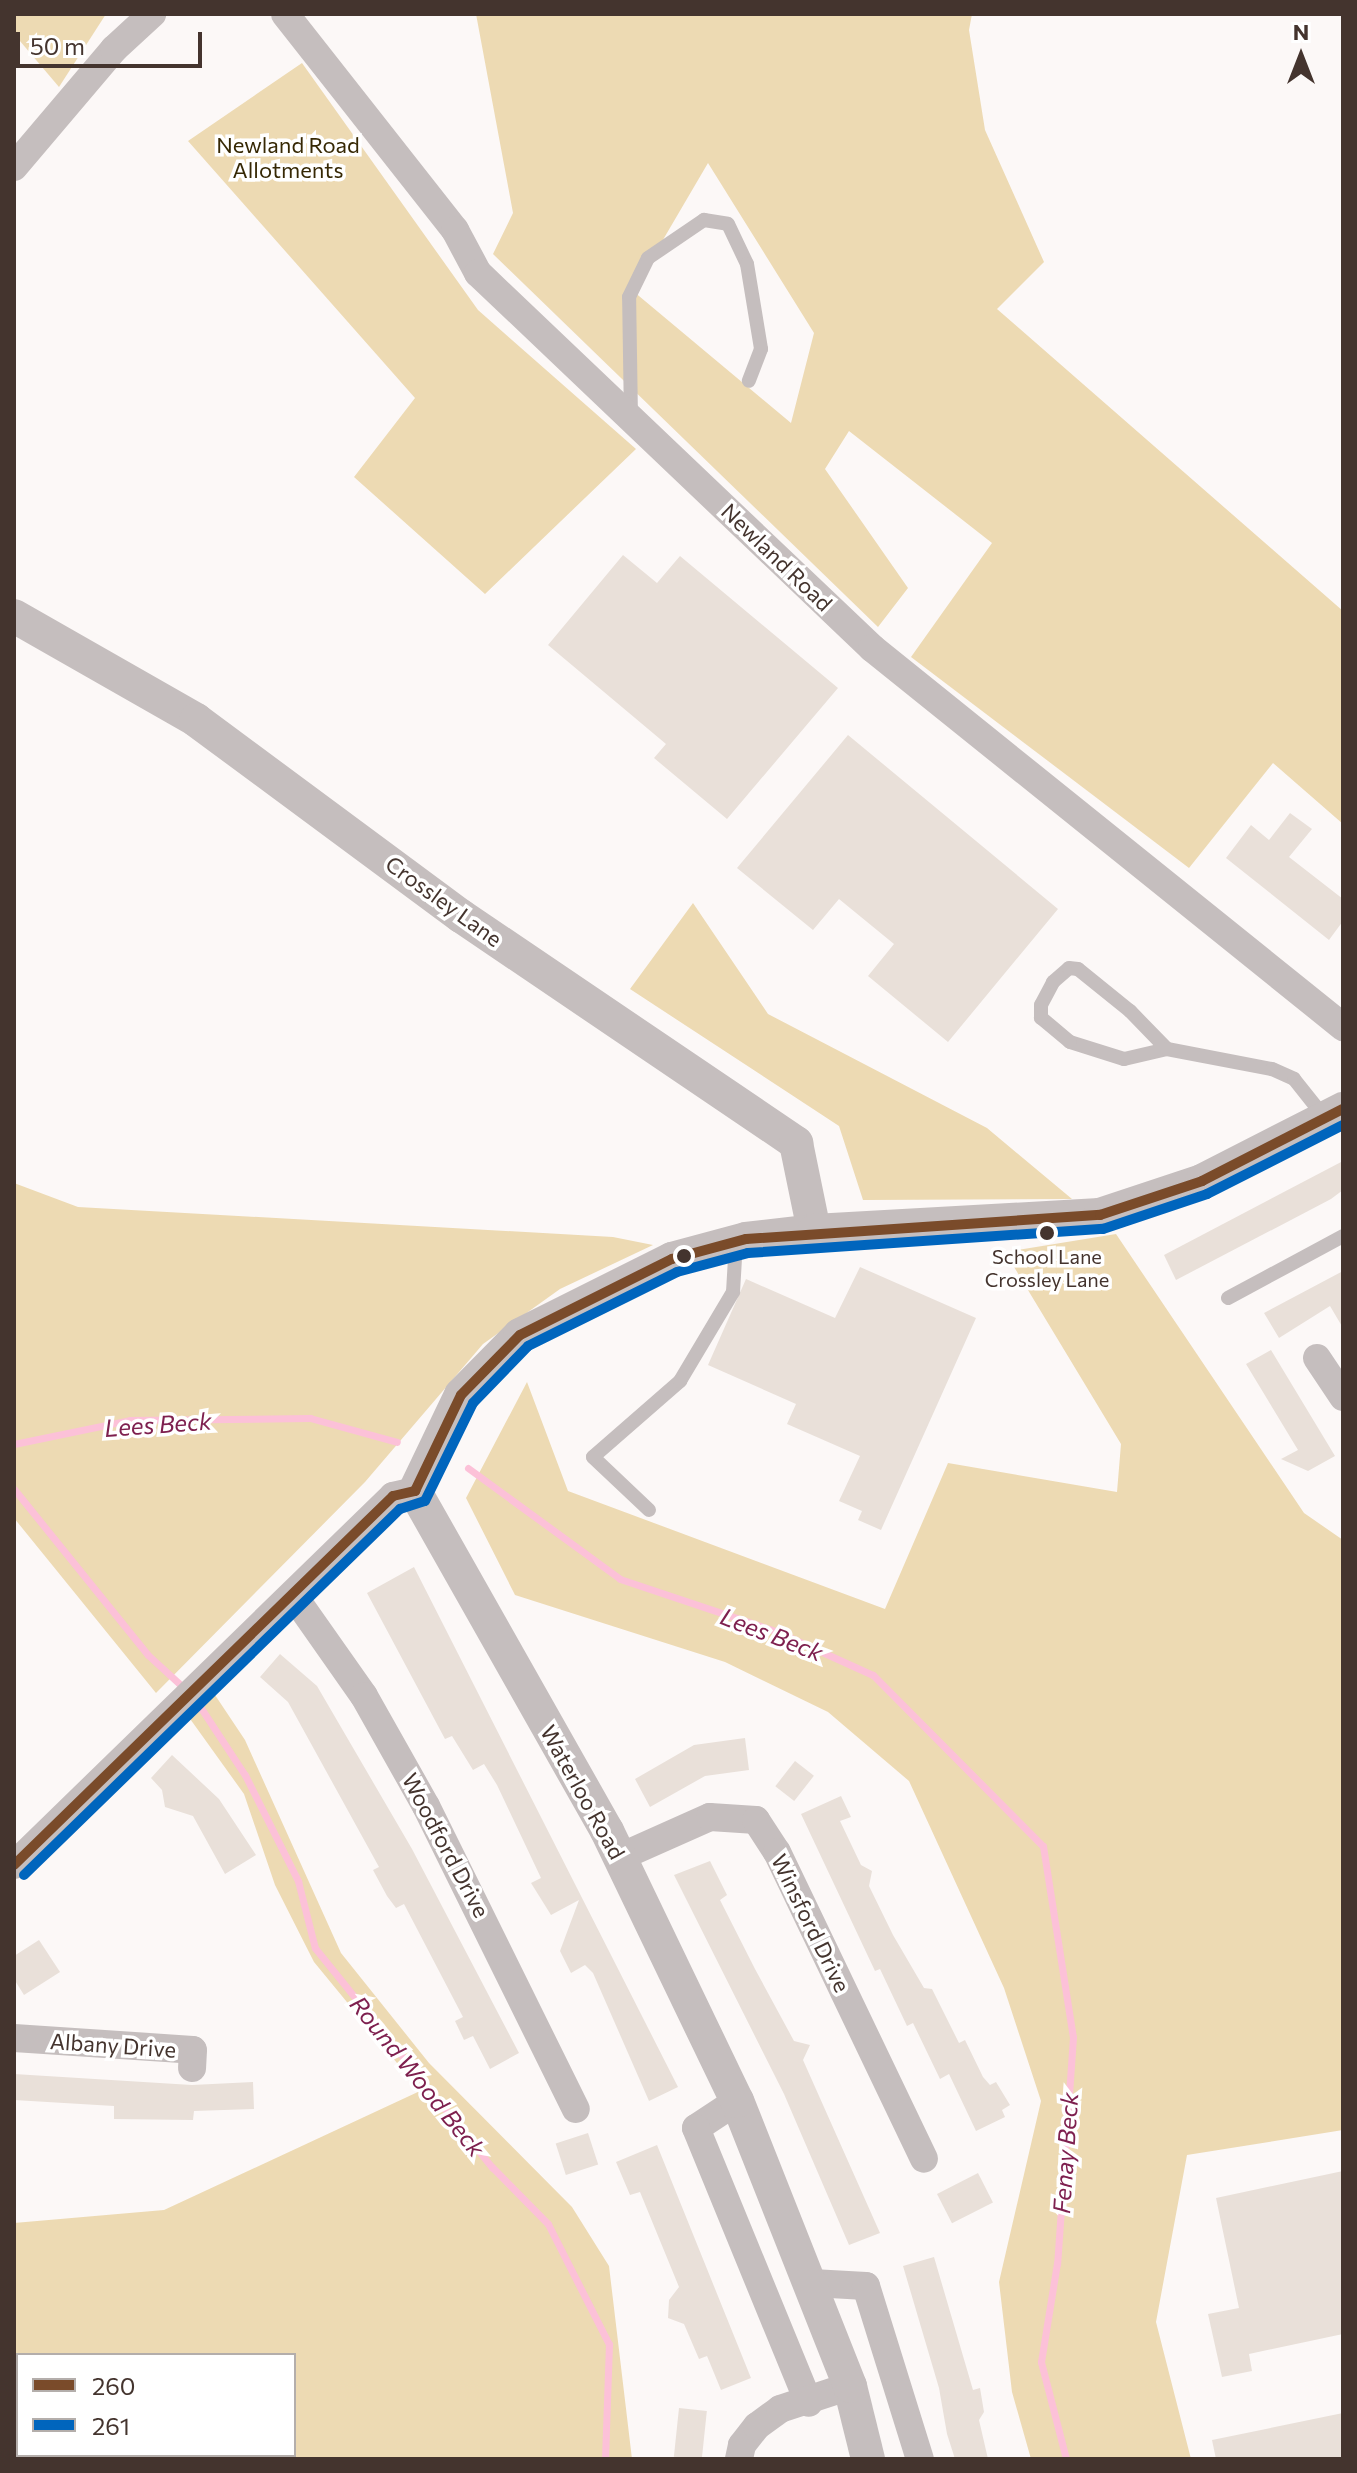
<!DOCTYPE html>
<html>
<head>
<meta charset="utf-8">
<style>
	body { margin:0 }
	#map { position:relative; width:1357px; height:2473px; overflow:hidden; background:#fcf8f7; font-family:Commissioner,sans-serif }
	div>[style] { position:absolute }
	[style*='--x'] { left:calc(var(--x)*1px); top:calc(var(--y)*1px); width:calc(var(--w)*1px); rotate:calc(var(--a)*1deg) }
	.green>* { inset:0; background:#eddab3 }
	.stream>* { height:7px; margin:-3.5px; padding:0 3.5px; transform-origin:3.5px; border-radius:3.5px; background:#fcc1d8 }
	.building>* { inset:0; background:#e9e0d9; transform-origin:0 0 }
	.service>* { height:14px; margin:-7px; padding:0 7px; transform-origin:7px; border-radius:7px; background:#c5bebe }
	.minor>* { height:28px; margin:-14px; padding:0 14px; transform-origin:14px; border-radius:14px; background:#c5bebe }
	.tertiary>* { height:34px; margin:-17px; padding:0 17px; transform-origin:17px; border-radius:17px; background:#c5bebe }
	.bus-1>* { height:10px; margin:-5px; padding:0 5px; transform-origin:5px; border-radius:5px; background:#7a4b2a }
	.bus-2>* { height:10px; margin:-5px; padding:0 5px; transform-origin:5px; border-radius:5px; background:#0065bd }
	.dots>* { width:22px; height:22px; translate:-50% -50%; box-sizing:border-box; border:4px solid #fff; border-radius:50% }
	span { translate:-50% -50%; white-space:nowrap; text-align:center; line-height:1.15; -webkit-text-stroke:7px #fff; paint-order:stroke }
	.bus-label { font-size:20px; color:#44342e }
	.park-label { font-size:22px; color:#362804 }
	.street-label { font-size:22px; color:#44342e }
	.water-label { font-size:24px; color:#7e204f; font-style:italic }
	.frame { position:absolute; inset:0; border:16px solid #44342e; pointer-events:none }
	.legend { position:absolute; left:16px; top:2353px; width:280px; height:104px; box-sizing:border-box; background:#fff; border:2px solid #b4aeab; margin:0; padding:10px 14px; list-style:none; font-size:24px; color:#44342e }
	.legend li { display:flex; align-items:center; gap:16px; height:40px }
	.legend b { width:40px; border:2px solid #b4aeab }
	.north { position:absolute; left:1261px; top:16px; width:80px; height:80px; -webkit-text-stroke:6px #fff; paint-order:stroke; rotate:0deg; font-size:22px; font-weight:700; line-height:32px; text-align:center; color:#44342e }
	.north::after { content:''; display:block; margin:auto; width:28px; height:36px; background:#44342e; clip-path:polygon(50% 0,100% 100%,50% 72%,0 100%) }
	.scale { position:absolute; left:16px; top:32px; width:186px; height:36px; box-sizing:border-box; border:4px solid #44342e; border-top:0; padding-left:10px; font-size:24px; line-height:28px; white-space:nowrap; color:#44342e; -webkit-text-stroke:6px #fff; paint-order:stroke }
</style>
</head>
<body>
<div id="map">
	<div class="green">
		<i style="clip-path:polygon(14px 14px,106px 14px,59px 87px,14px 34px)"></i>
		<i style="clip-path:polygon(evenodd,476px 14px,972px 14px,969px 30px,985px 130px,1044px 262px,997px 309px,1343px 611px,1343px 824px,1273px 763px,1189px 868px,911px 657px,992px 543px,849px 431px,825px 469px,908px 588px,878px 627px,493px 254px,513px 213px,476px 14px,708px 163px,814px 333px,791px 423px,633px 291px,708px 163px)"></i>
		<i style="clip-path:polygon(302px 63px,478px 310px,636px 449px,485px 594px,354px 477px,415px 398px,188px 141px)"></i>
		<i style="clip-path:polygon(693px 903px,768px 1014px,987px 1128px,1072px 1199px,863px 1200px,839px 1126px,630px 989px)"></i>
		<i style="clip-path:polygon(14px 1183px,78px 1207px,613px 1237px,653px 1245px,560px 1289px,483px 1344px,365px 1482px,156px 1693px,14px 1518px)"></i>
		<i style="clip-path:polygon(1116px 1234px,1304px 1513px,1343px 1540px,1343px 2130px,1187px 2155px,1156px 2322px,1191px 2459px,1031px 2459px,1012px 2392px,999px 2282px,1041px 2101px,1004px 1988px,909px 1781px,828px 1712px,725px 1662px,515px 1595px,466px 1498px,527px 1382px,568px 1491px,885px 1609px,948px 1463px,1117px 1492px,1121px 1444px,1005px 1252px)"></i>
		<i style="clip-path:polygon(213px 1692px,245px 1740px,341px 1953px,429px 2063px,572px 2207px,609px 2266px,632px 2459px,242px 2459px,237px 2455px,294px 2455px,294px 2355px,18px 2355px,18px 2455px,57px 2455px,14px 2459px,14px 2223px,164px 2210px,420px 2091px,314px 1962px,275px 1885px,244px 1794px,188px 1716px)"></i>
	</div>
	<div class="stream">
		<i style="--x:14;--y:1444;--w:118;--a:-11.7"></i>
		<i style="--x:130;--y:1420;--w:180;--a:-0.6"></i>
		<i style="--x:310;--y:1418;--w:90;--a:15.4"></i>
		<i style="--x:468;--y:1468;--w:188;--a:36.1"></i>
		<i style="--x:620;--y:1579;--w:167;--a:18.5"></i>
		<i style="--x:778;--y:1632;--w:104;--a:24.4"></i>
		<i style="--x:873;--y:1675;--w:241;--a:45.2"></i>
		<i style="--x:1043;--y:1846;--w:193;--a:81.1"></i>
		<i style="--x:1073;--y:2037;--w:227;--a:94"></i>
		<i style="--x:1057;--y:2263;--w:100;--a:99.2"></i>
		<i style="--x:1041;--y:2362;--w:100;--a:75.5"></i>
		<i style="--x:14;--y:1489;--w:213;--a:51.1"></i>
		<i style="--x:148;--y:1655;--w:52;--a:42.6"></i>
		<i style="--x:195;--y:1699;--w:91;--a:56.7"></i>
		<i style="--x:245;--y:1775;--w:119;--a:63.4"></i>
		<i style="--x:298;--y:1881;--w:69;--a:75.8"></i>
		<i style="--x:315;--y:1948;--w:282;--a:51.1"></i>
		<i style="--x:492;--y:2167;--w:80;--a:45.5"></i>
		<i style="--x:548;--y:2224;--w:135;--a:63.1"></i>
		<i style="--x:609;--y:2344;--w:115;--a:92"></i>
	</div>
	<div class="building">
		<i style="clip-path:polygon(623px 555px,657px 583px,680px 556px,838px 688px,727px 819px,654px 758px,666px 744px,548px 645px)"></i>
		<i style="clip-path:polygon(848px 735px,1058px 909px,948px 1042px,868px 976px,894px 944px,839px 899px,813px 930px,737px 868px)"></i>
		<i style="clip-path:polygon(1290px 813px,1312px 829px,1289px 857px,1343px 899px,1343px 921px,1329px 940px,1226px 858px,1251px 825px,1269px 840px)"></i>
		<i style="clip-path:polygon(1343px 1161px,1343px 1190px,1331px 1199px,1176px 1280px,1164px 1255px)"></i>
		<i style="clip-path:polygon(860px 1267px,976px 1318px,881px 1530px,858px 1520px,862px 1511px,839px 1501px,860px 1456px,787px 1424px,796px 1404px,708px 1365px,746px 1279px,835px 1318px)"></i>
		<i style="clip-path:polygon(1343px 1271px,1343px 1328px,1330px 1306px,1279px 1338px,1264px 1313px)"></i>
		<i style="clip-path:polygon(1271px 1350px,1335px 1456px,1308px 1471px,1281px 1459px,1298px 1450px,1246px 1364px)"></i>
		<i style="clip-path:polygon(414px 1567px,678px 2087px,649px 2101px,593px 1973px,585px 1965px,571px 1973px,560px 1951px,579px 1900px,551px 1915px,531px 1883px,541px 1878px,497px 1785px,484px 1764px,473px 1770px,452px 1736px,445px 1739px,367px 1593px)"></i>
		<i style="clip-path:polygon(280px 1654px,317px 1686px,412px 1849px,519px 2053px,490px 2069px,473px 2036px,464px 2040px,455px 2021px,463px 2017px,404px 1904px,396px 1908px,387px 1896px,373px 1870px,379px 1867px,288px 1702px,260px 1677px)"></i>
		<i style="clip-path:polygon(745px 1738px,749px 1770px,705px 1776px,650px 1807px,635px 1779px,694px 1745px)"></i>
		<i style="clip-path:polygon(172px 1755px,219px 1799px,256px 1855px,225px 1874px,193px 1816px,165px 1807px,162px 1790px,151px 1778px)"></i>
		<i style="left:795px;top:1761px;width:24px;height:32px;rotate:38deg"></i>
		<i style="clip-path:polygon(841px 1796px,851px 1817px,840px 1821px,861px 1865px,872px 1871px,869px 1886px,893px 1935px,924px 1988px,932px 1989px,959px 2043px,965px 2040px,983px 2077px,990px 2085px,996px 2082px,1010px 2105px,1002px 2110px,1005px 2117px,976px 2131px,949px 2074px,940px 2079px,913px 2023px,907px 2026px,880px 1969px,875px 1971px,801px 1814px)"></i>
		<i style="clip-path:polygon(710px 1861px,727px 1895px,720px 1900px,755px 1969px,794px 2041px,810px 2045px,803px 2060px,880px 2233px,849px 2245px,784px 2094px,674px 1875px)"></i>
		<i style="clip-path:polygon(39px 1940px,60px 1972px,24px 1995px,14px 1979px,14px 1956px)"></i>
		<i style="clip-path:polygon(14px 2074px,192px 2085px,253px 2082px,254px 2109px,194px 2111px,193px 2120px,114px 2119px,114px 2106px,14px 2100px)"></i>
		<i style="left:588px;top:2133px;width:33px;height:34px;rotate:72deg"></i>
		<i style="clip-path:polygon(657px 2145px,751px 2378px,721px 2390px,707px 2356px,699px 2359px,684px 2324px,668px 2318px,669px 2300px,679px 2287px,640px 2192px,630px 2195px,616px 2162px)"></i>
		<i style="clip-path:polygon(1343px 2171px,1343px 2334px,1249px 2354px,1252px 2371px,1222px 2377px,1208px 2314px,1239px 2308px,1216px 2198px)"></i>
		<i style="left:978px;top:2173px;width:33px;height:46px;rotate:63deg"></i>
		<i style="clip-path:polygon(934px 2257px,973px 2390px,980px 2388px,984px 2412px,979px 2420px,988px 2459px,955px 2459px,947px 2434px,939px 2388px,903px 2266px)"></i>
		<i style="left:679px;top:2408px;width:28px;height:49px;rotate:6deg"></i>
		<i style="clip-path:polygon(1343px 2413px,1343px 2459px,1216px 2459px,1212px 2440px)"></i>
	</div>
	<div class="service">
		<i style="--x:631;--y:418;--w:121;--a:-90.9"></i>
		<i style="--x:629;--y:297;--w:43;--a:-64"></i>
		<i style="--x:648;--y:258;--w:68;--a:-34.2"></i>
		<i style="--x:704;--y:220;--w:24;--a:9"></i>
		<i style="--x:728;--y:224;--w:44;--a:64.6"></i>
		<i style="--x:747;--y:264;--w:86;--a:80.6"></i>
		<i style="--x:761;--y:349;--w:34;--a:111"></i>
		<i style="--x:1167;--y:1049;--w:44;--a:166.9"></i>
		<i style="--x:1124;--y:1059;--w:57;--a:-162.5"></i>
		<i style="--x:1070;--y:1042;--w:38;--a:-140"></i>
		<i style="--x:1041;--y:1018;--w:13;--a:-90"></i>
		<i style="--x:1041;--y:1005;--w:26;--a:-62"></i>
		<i style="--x:1053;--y:982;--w:21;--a:-41"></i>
		<i style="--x:1069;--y:968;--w:9;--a:6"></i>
		<i style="--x:1078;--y:969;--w:67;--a:38.9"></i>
		<i style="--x:1130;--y:1011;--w:53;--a:45.8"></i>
		<i style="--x:1167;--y:1049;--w:107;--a:10.8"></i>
		<i style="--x:1272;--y:1069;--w:24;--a:24"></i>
		<i style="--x:1294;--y:1079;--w:50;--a:51.5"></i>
		<i style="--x:1228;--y:1298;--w:131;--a:-28.3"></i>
		<i style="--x:649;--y:1510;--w:77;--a:-136.6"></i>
		<i style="--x:593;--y:1457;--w:116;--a:-41.1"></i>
		<i style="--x:680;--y:1381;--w:104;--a:-59.2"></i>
		<i style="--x:733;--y:1292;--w:50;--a:-86.6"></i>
	</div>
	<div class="minor">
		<i style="--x:285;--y:14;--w:275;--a:51.8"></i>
		<i style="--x:455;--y:230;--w:49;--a:61.9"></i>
		<i style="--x:478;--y:273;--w:544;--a:43.58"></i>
		<i style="--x:872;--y:648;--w:605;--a:38.82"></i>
		<i style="--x:14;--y:167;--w:155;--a:-49.7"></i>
		<i style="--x:114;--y:49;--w:52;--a:-42.6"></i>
		<i style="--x:1317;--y:1358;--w:47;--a:56.3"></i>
		<i style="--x:293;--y:1595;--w:123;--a:54.9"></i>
		<i style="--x:364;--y:1696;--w:126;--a:60.6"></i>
		<i style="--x:426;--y:1806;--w:338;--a:63.7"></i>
		<i style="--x:620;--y:1857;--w:98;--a:-24"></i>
		<i style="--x:710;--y:1817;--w:46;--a:3.7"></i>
		<i style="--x:756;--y:1820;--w:38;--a:57"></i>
		<i style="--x:777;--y:1852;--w:340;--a:64.4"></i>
		<i style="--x:14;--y:1865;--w:529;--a:-44.23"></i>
		<i style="--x:393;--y:1496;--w:23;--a:-13"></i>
		<i style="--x:14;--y:2038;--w:179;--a:3.8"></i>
		<i style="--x:193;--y:2050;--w:18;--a:93"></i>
		<i style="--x:737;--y:2101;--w:49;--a:146.6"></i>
		<i style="--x:696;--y:2128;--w:297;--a:67.7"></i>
		<i style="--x:812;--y:2283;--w:54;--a:3.2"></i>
		<i style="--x:866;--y:2286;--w:181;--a:72.7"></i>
		<i style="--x:739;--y:2459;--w:14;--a:-78"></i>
		<i style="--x:742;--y:2445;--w:24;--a:-52"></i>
		<i style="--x:757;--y:2426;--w:29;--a:-36"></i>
		<i style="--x:780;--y:2409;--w:74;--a:-18.2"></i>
	</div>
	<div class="tertiary">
		<i style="--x:14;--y:616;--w:210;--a:29.7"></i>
		<i style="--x:196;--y:720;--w:330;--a:36.5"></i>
		<i style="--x:461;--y:916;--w:405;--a:34.1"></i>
		<i style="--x:796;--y:1143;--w:90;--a:78.4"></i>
		<i style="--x:868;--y:2459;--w:75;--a:-103.9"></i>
		<i style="--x:850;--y:2386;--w:307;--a:-111.6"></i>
		<i style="--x:737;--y:2101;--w:300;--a:-115.7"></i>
		<i style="--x:607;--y:1831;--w:390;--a:-119.5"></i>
		<i style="--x:415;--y:1491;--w:106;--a:-64.4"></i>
		<i style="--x:461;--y:1395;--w:84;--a:-45.5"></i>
		<i style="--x:520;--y:1335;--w:170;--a:-26.6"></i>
		<i style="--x:672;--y:1259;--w:77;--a:-15.1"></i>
		<i style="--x:746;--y:1239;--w:68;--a:-6.7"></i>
		<i style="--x:814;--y:1231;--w:286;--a:-3.2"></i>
		<i style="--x:1100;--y:1215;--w:108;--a:-18.4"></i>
		<i style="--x:1202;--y:1181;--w:158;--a:-27.1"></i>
	</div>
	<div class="bus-1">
		<i style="--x:14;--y:1865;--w:529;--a:-44.23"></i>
		<i style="--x:393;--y:1496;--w:23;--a:-13"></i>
		<i style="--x:415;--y:1491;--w:106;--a:-64.4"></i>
		<i style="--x:461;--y:1395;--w:84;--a:-45.5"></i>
		<i style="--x:520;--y:1335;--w:170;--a:-26.6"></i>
		<i style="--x:672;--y:1259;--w:77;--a:-15.1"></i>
		<i style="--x:746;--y:1239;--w:355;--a:-3.9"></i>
		<i style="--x:1100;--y:1215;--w:108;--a:-18.4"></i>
		<i style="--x:1202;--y:1181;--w:158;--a:-27.1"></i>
	</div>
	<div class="bus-2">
		<i style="--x:24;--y:1875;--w:525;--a:-44.23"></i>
		<i style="--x:400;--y:1509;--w:26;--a:-18"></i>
		<i style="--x:425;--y:1501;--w:109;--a:-63.9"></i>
		<i style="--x:473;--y:1403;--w:79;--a:-46"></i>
		<i style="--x:528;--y:1346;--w:166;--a:-26.4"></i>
		<i style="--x:677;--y:1272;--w:73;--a:-15"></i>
		<i style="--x:748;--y:1253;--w:356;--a:-3.9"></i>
		<i style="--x:1103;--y:1229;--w:110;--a:-18.6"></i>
		<i style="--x:1207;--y:1194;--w:153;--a:-26.9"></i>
	</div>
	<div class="dots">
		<i style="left:1047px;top:1233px;background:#44342e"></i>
		<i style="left:684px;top:1256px;background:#44342e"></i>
	</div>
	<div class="bus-label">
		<span style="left:1047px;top:1268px">School Lane<br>Crossley Lane</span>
	</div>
	<div class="park-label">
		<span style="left:288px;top:157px">Newland Road<br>Allotments</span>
	</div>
	<div class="street-label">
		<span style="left:777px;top:557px;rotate:44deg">Newland Road</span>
		<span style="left:444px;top:901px;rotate:36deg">Crossley Lane</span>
		<span style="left:583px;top:1792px;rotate:61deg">Waterloo Road</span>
		<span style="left:446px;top:1845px;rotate:62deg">Woodford Drive</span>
		<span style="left:811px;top:1923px;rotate:64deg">Winsford Drive</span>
		<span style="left:113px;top:2045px;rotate:4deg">Albany Drive</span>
	</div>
	<div class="water-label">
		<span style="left:158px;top:1424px;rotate:-4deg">Lees Beck</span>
		<span style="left:772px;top:1634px;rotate:21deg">Lees Beck</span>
		<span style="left:418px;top:2076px;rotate:51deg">Round Wood Beck</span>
		<span style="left:1065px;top:2153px;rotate:-86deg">Fenay Beck</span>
	</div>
	<div class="frame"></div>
	<ul class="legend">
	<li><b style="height:10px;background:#7a4b2a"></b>260</li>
	<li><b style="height:10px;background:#0065bd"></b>261</li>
	</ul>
	<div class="north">N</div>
	<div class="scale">50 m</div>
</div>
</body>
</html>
